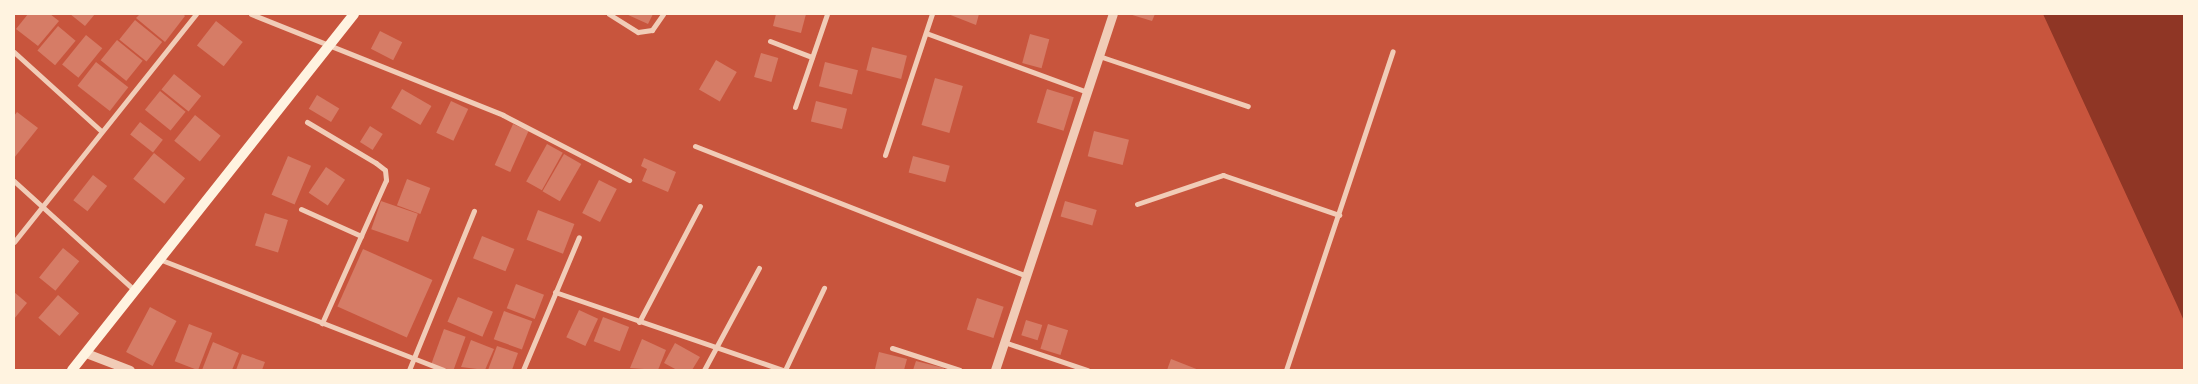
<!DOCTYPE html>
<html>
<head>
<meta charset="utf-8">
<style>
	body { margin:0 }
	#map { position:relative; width:2198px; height:384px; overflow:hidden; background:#c8553d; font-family:"PT Sans Narrow",sans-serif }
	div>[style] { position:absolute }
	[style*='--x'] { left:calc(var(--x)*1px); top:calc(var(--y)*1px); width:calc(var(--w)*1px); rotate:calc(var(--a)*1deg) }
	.water>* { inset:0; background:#8f3625 }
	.building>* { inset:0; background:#d67c66; transform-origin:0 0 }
	.minor>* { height:5px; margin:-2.5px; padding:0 2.5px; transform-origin:2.5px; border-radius:2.5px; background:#f1ccb7 }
	.tertiary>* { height:9px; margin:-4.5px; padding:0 4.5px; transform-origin:4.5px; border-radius:4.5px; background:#f1ccb7 }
	.secondary>* { height:10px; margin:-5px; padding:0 5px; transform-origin:5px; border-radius:5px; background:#fff3e0 }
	span { translate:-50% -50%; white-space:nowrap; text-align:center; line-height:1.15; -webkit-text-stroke:4px #fff3e0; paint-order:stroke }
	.frame { position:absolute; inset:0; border:15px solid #fff3e0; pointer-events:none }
</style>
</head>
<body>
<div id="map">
	<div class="water">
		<i style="clip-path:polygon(2043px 14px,2184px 14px,2184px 321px,2177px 305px)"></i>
	</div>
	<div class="building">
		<i style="clip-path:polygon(28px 14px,50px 14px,59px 21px,38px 46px,16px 29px)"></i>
		<i style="clip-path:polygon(70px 14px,95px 14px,85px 26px)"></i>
		<i style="clip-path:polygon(140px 14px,183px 14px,185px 16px,165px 42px,136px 18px)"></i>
		<i style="clip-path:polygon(626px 14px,653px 14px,648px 24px)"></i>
		<i style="clip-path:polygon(776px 14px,806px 14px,801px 33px,773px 26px)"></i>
		<i style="clip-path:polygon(948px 14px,979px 14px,976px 25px)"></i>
		<i style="clip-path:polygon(1129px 14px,1155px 14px,1152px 21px)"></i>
		<i style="left:135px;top:20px;width:35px;height:25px;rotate:39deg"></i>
		<i style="left:216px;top:21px;width:34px;height:31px;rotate:38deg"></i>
		<i style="left:58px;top:26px;width:23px;height:32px;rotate:40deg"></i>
		<i style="left:380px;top:31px;width:25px;height:20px;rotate:27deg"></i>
		<i style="left:1030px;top:34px;width:20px;height:30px;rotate:15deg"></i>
		<i style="left:86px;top:35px;width:21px;height:38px;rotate:39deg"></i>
		<i style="left:117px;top:40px;width:33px;height:26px;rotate:39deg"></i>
		<i style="left:872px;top:47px;width:36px;height:24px;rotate:14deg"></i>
		<i style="left:761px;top:53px;width:18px;height:25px;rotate:16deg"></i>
		<i style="left:716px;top:60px;width:24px;height:34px;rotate:30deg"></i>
		<i style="left:96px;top:62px;width:41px;height:30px;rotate:38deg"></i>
		<i style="left:825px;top:62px;width:34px;height:25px;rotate:14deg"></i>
		<i style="left:174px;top:74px;width:35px;height:20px;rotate:39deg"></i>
		<i style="left:935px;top:78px;width:29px;height:49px;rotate:16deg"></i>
		<i style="left:402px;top:89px;width:34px;height:22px;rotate:30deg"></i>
		<i style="left:1047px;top:89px;width:28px;height:35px;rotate:17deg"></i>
		<i style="left:160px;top:91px;width:33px;height:24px;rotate:39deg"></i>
		<i style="left:317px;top:95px;width:26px;height:16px;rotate:31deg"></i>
		<i style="left:451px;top:101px;width:19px;height:35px;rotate:25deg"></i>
		<i style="left:816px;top:101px;width:32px;height:21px;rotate:14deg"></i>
		<i style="clip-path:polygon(17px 112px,38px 128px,14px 158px,14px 116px)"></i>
		<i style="left:195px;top:115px;width:33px;height:33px;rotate:39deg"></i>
		<i style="left:140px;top:122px;width:29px;height:16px;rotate:38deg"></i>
		<i style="left:513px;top:124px;width:17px;height:45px;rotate:24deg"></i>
		<i style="left:370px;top:126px;width:15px;height:19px;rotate:32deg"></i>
		<i style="left:1094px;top:131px;width:36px;height:26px;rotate:14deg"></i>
		<i style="left:547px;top:144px;width:18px;height:43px;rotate:29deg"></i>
		<i style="left:154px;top:153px;width:40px;height:33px;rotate:39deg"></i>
		<i style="left:564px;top:154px;width:20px;height:43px;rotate:30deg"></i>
		<i style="left:288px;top:156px;width:25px;height:42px;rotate:23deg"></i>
		<i style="left:913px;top:156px;width:38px;height:17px;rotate:15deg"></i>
		<i style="clip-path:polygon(644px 158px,676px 172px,668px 192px,642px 181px,647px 169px,641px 166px)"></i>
		<i style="left:326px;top:167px;width:23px;height:31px;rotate:34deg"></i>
		<i style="left:93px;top:175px;width:18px;height:32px;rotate:38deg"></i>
		<i style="left:407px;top:179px;width:25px;height:28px;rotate:21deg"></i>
		<i style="left:599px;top:180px;width:20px;height:37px;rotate:27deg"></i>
		<i style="left:381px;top:201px;width:39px;height:30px;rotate:19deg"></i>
		<i style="left:1065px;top:201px;width:33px;height:16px;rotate:16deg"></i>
		<i style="left:538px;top:210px;width:39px;height:32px;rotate:21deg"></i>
		<i style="left:265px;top:213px;width:24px;height:34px;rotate:17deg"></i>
		<i style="left:482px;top:236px;width:35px;height:24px;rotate:22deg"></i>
		<i style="left:63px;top:248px;width:21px;height:38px;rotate:39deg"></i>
		<i style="left:363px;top:249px;width:76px;height:63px;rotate:24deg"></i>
		<i style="left:516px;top:284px;width:30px;height:26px;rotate:21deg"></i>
		<i style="clip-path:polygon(14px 292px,27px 303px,14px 319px)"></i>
		<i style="left:58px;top:295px;width:28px;height:30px;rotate:41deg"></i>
		<i style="left:458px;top:297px;width:38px;height:27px;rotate:23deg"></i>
		<i style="left:977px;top:298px;width:28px;height:33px;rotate:18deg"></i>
		<i style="left:150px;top:307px;width:30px;height:51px;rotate:28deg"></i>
		<i style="left:579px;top:310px;width:21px;height:30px;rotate:25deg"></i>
		<i style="left:504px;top:311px;width:30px;height:30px;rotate:20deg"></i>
		<i style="left:603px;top:317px;width:28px;height:26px;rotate:21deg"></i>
		<i style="left:1026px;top:320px;width:17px;height:16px;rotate:17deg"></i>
		<i style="left:189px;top:324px;width:25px;height:40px;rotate:21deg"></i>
		<i style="left:1048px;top:324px;width:21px;height:26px;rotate:17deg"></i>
		<i style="left:444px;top:329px;width:23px;height:38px;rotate:20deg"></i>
		<i style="clip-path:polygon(642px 339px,666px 350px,658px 370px,630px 368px)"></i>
		<i style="clip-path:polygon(471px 340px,494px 349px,485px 370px,461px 367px)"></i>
		<i style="clip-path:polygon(213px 342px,239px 353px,232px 370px,202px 370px)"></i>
		<i style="clip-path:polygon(675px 343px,700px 357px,692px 370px,677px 370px,664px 363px)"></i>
		<i style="clip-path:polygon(497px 346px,518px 353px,512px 370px,488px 370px)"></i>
		<i style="clip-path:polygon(879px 352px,907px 359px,904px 370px,875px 369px)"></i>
		<i style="clip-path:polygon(242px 354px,265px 362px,262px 370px,236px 370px)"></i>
		<i style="clip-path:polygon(1171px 359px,1199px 370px,1167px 370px)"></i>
		<i style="clip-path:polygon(916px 361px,944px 368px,943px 370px,913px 370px)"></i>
	</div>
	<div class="minor">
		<i style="--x:251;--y:14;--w:271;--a:21.8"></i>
		<i style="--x:503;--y:115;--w:142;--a:27.3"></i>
		<i style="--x:609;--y:14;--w:34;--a:32"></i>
		<i style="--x:638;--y:32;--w:14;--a:-8"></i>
		<i style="--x:652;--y:30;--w:19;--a:-55"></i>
		<i style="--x:926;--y:33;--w:171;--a:20.1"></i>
		<i style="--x:770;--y:41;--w:45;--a:20.9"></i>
		<i style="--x:14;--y:52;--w:118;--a:42.2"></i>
		<i style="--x:1099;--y:56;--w:157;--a:18.6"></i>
		<i style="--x:795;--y:107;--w:98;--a:-71"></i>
		<i style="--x:307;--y:122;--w:80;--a:30.7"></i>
		<i style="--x:376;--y:163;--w:11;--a:38"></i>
		<i style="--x:385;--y:170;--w:10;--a:84"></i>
		<i style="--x:386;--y:180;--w:157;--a:114.1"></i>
		<i style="--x:695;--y:146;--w:356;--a:21.4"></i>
		<i style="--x:885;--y:155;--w:149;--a:-71.6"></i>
		<i style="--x:14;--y:181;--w:161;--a:42.2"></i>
		<i style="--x:1137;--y:204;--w:91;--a:-18.6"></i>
		<i style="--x:1223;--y:175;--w:123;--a:19"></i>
		<i style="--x:301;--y:209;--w:66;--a:24.2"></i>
		<i style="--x:14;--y:242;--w:292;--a:-51.4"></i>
		<i style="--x:159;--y:259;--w:305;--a:21.3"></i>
		<i style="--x:555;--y:292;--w:241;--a:18.9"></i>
		<i style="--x:639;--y:322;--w:131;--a:-62.3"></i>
		<i style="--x:1004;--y:342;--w:88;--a:18.6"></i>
		<i style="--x:892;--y:348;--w:71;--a:17.9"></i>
		<i style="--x:409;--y:370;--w:172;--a:-67.8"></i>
		<i style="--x:523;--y:370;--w:144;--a:-67.2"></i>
		<i style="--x:704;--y:370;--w:116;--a:-61.7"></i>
		<i style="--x:785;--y:370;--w:91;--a:-64.6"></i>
		<i style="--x:1286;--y:370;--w:336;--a:-71.5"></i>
	</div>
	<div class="tertiary">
		<i style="--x:86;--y:353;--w:47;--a:21.1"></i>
		<i style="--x:995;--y:370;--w:375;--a:-71.7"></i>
	</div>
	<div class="secondary">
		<i style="--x:72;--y:370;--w:454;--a:-51.6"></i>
	</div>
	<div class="frame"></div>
</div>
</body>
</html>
